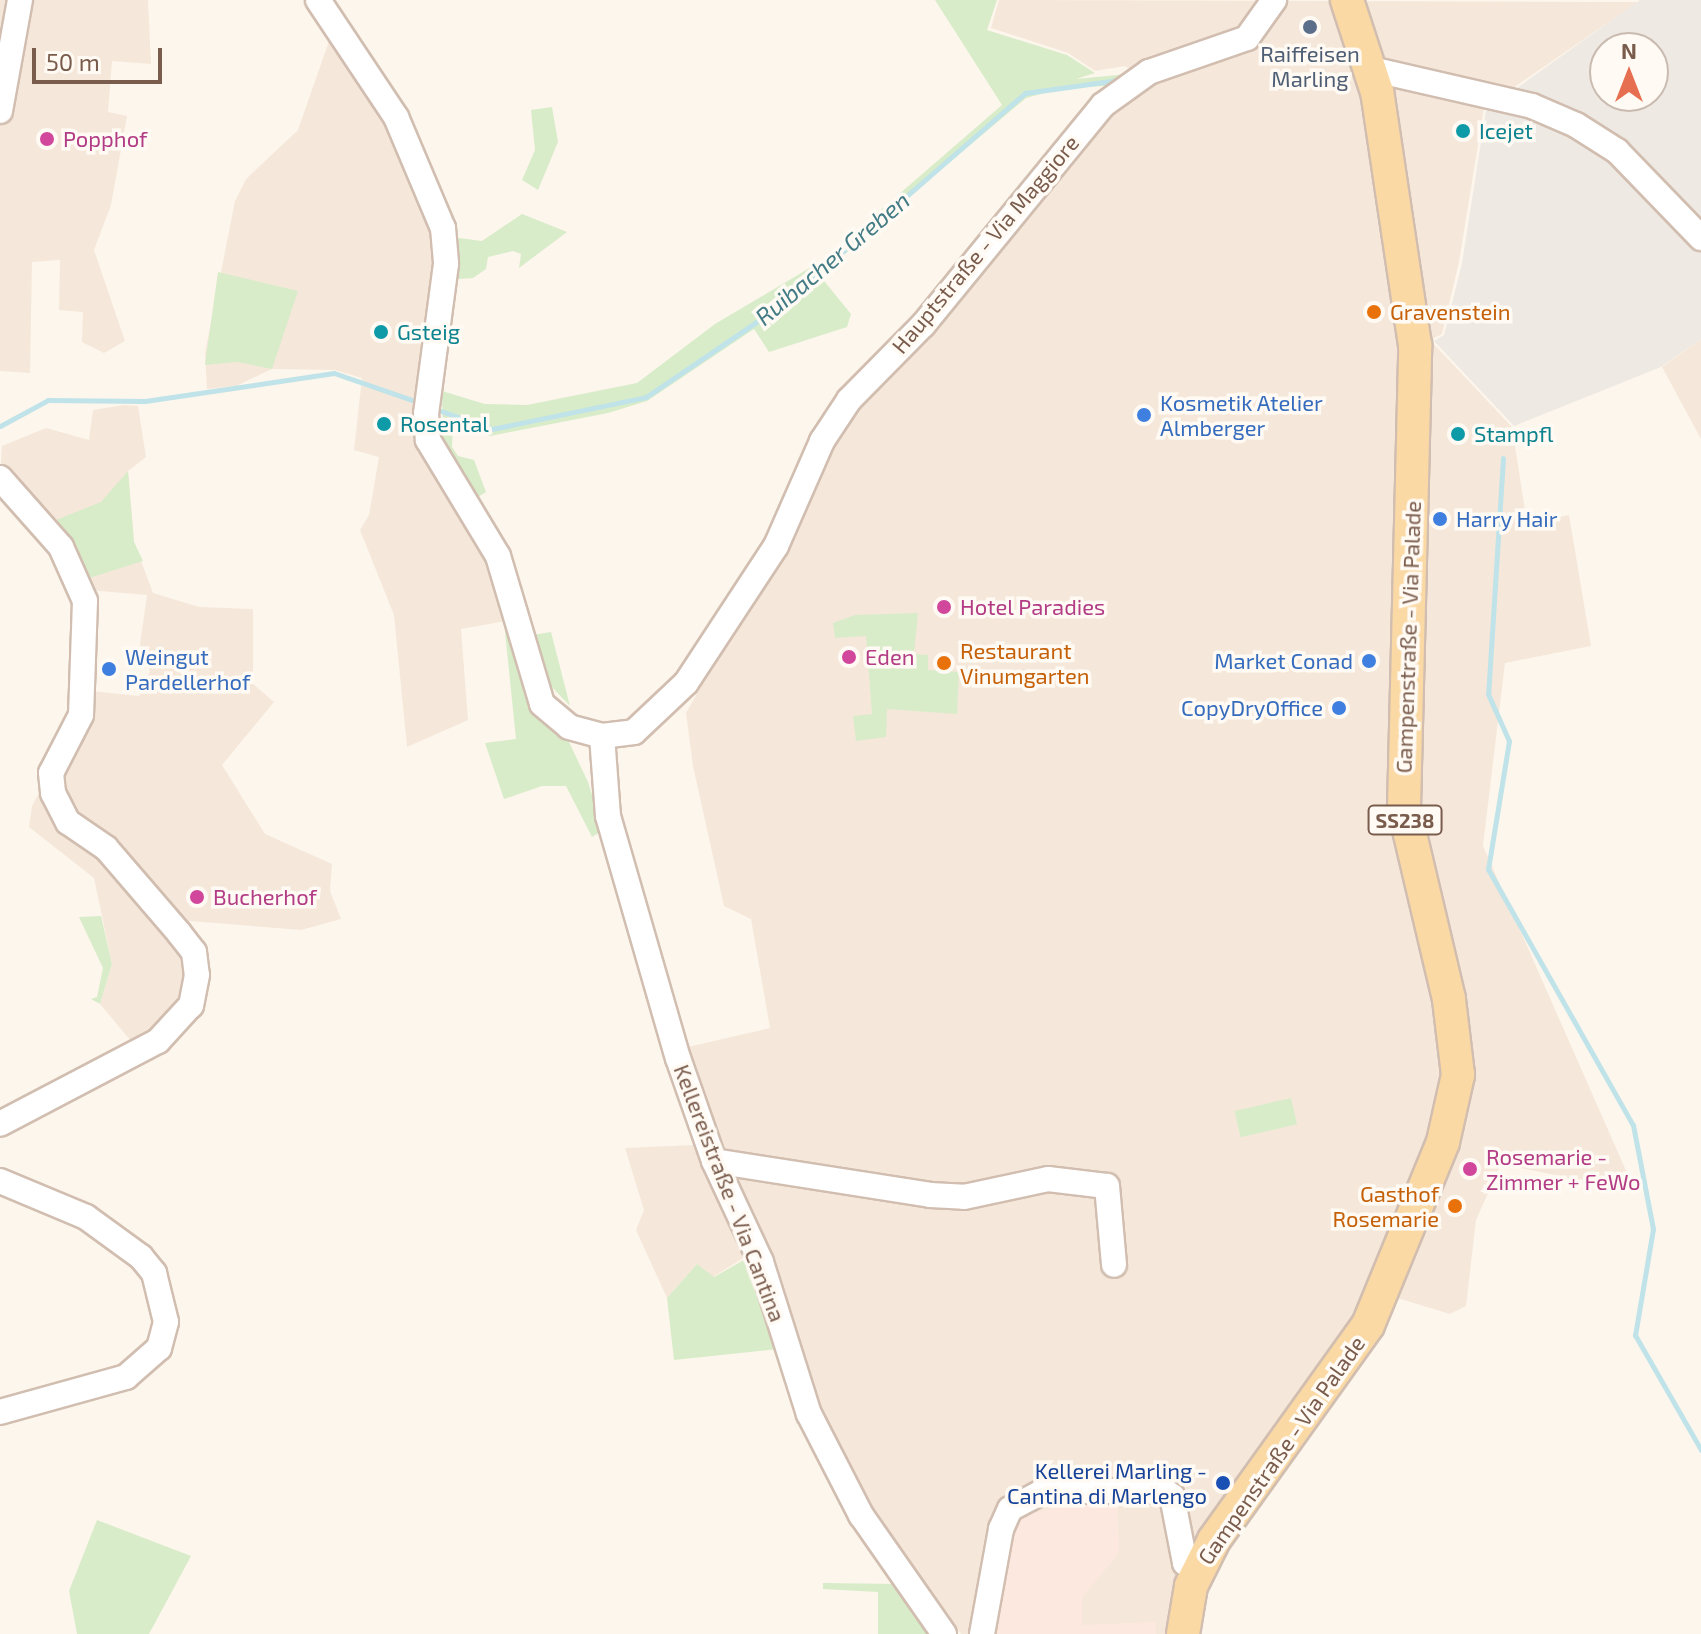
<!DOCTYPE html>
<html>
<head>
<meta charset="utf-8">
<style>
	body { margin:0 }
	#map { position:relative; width:1701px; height:1634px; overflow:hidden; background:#fdf6ec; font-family:"Exo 2",sans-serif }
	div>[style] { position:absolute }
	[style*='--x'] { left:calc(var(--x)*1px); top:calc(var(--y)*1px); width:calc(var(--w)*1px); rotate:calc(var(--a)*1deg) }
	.residential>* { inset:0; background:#f5e8da }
	.commercial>* { inset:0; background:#fde8e0 }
	.industrial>* { inset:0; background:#efe9e4 }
	.green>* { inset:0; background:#d8ecc9; transform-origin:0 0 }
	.stream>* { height:5px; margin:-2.5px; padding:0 2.5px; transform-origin:2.5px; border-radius:2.5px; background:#bfe3e8 }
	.roads { filter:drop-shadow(2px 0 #d1beb0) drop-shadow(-2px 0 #d1beb0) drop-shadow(0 2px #d1beb0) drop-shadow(0 -2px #d1beb0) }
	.minor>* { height:24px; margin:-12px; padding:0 12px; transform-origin:12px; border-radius:12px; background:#fff }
	.major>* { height:32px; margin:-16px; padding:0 16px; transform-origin:16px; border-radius:16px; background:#fbd9a5 }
	.dots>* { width:22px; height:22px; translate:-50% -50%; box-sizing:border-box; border:4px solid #fffaf3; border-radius:50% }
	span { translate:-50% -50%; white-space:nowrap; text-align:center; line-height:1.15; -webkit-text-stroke:7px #fffaf3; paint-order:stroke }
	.shield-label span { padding:2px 6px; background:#fffaf3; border:2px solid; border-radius:6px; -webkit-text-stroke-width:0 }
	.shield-label { font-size:20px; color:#7a5c4d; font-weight:700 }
	.service-label { font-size:22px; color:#4e5e75 }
	.culture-label { font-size:22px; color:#0d838f }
	.left { translate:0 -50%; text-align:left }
	.hotel-label { font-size:22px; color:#b23c85 }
	.street-label { font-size:22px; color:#7a5c4d }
	.food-label { font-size:22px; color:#c56008 }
	.right { translate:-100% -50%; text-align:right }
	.shop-label { font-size:22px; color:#366cbe }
	.transit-label { font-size:22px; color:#164399 }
	.water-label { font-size:24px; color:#437c86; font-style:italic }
	.north { position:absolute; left:1589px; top:32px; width:80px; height:80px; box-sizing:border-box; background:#fffaf3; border:2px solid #cabbb1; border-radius:50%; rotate:0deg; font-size:22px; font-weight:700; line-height:32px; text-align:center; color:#7a5c4d }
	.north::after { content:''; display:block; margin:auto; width:28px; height:36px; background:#e76f51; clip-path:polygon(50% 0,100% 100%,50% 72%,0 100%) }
	.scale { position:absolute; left:32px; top:48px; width:130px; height:36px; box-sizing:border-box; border:4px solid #7a5c4d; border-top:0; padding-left:10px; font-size:24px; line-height:28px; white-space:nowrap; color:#7a5c4d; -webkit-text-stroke:6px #fffaf3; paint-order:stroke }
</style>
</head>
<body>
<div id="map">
	<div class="residential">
		<i style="clip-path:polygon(0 0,148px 0,151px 64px,112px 61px,108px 112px,127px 116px,111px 205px,94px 250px,125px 341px,104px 353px,82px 342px,83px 312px,59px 310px,60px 260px,32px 262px,30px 373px,0 371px)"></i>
		<i style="clip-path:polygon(999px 0,1638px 2px,1484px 108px,1459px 262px,1442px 334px,1430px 340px,1512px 427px,1527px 523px,1569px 515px,1591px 646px,1505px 663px,1483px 846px,1635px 1191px,1501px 1164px,1476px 1220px,1466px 1306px,1450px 1314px,1374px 1291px,1175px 1634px,961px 1634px,849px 1481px,802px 1371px,767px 1243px,713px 1277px,697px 1264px,667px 1298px,636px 1230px,644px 1210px,625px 1148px,695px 1145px,666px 1052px,770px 1028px,751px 919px,724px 906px,693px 766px,686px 713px,707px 676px,711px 652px,824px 442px,1141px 76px,1125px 66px,1095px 71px,1068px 53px,991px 28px)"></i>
		<i style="clip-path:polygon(341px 34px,443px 228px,426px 413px,517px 619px,461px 629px,468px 720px,407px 747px,394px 615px,360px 530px,369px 515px,379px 457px,354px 450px,362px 378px,335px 370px,272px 369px,236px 386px,207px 389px,205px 353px,235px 201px,246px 179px,298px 130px,330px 38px)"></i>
		<i style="clip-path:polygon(1701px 339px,1701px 439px,1662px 367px)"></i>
		<i style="clip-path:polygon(evenodd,124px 405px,138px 406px,146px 457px,128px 471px,134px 542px,153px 593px,199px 607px,253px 609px,253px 684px,274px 702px,222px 765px,265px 834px,332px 864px,330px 891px,341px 919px,301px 930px,165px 919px,179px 933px,196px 990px,141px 1053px,100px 1004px,112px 964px,94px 878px,29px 827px,32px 806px,66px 741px,85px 601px,0 478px,2px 446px,46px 428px,89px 440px,93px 410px,124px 405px,88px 590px,147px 595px,140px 644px,150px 671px,139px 696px,92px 691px,88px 590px)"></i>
	</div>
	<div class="commercial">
		<i style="clip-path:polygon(1117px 1499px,1119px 1553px,1082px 1597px,1082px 1625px,1155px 1622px,1156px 1634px,994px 1634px,1009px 1536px,1023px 1513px,1050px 1510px,1050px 1500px)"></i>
	</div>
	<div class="industrial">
		<i style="clip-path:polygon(evenodd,1640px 0,1701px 0,1701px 339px,1661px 367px,1514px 426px,1434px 341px,1444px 335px,1462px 263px,1486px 110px,1640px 0,1605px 48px,1653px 48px,1653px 96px,1605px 96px,1605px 48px)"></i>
	</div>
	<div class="green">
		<i style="clip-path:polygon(935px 0,997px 0,987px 30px,1067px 55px,1095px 73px,1076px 79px,1149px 72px,1125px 85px,1063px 88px,1026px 98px,933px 176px,820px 276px,851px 314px,847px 327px,769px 352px,754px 329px,647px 401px,608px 413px,490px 436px,453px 424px,452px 447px,458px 456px,474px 460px,486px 492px,478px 497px,443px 441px,442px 391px,485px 404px,527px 405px,637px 383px,715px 324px,823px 260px,1002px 105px)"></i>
		<i style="clip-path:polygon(552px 107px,558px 142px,538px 190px,522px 180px,535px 150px,531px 110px)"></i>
		<i style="clip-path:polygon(522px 214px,567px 232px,519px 268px,521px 254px,513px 251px,488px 257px,486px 269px,473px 278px,445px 280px,444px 236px,482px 241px)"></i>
		<i style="clip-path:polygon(218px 272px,298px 291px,272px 369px,237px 362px,205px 365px)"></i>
		<i style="clip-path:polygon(128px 471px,134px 542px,143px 561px,86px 579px,56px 520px,101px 502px)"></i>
		<i style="clip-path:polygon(918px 613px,914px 654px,928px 655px,928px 670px,959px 672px,957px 714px,887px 709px,886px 737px,856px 741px,853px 716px,872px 714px,866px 636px,835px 638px,833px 623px,855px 615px)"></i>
		<i style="clip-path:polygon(509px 621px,533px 707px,569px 742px,588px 782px,603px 830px,592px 837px,566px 786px,542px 786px,504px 799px,485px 743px,516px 739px,504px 622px)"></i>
		<i style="clip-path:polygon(551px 632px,570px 706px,549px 684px,533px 635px)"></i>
		<i style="clip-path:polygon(101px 916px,112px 964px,100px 1004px,91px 999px,97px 997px,103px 968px,79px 917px)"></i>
		<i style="left:1291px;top:1098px;width:27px;height:58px;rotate:77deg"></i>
		<i style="clip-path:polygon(749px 1257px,778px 1349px,674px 1360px,667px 1298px,697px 1264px,714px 1277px)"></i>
		<i style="clip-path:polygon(97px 1520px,191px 1556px,149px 1634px,77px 1634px,69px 1591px)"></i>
		<i style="clip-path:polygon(823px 1583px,899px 1584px,934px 1634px,878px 1634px,878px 1592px,823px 1589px)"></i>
	</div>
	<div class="stream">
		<i style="--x:441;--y:411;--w:54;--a:19.4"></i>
		<i style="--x:492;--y:429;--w:157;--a:-11.7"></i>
		<i style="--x:646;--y:397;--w:162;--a:-34.2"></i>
		<i style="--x:780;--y:306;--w:325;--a:-41"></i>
		<i style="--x:1025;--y:93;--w:94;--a:-8"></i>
		<i style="--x:0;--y:426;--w:55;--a:-28.4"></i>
		<i style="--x:48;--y:400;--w:97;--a:0.6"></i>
		<i style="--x:145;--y:401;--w:191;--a:-8.4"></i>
		<i style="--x:334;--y:373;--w:83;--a:19.1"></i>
		<i style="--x:1503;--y:458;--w:236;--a:93.6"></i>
		<i style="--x:1488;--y:694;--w:51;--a:65.9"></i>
		<i style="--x:1509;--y:741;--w:130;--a:99.3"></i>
		<i style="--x:1488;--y:869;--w:294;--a:60.5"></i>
		<i style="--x:1633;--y:1125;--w:106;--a:79.1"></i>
		<i style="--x:1653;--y:1229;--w:108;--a:99.6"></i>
		<i style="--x:1635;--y:1335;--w:133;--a:60.1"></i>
	</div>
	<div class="roads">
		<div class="minor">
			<i style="--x:318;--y:0;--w:141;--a:56.3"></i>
			<i style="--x:396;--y:117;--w:121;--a:67.1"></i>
			<i style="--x:443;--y:228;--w:36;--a:85"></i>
			<i style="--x:446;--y:264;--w:150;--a:97.6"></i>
			<i style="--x:426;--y:413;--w:27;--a:86"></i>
			<i style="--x:428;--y:440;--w:135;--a:58.9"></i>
			<i style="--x:498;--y:556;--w:154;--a:73.4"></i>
			<i style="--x:542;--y:704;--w:35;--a:40"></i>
			<i style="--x:569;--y:727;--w:34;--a:15"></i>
			<i style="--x:602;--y:736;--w:32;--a:-7"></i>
			<i style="--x:634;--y:732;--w:71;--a:-43.3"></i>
			<i style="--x:686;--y:683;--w:164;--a:-56.7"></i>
			<i style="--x:776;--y:546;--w:115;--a:-66.3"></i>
			<i style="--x:822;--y:441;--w:49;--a:-56.6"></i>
			<i style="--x:849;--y:400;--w:105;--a:-45.4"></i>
			<i style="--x:923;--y:325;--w:284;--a:-50.7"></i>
			<i style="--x:1103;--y:105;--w:57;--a:-35.7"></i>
			<i style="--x:1149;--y:72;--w:104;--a:-19.1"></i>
			<i style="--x:1247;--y:38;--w:47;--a:-54.6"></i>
			<i style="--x:1371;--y:69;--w:165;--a:12.9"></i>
			<i style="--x:1532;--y:106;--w:48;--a:23.4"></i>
			<i style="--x:1576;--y:125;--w:49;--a:32.4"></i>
			<i style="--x:1617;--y:151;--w:121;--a:46"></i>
			<i style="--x:0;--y:111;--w:113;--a:-79.8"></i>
			<i style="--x:0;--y:478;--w:92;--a:48.5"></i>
			<i style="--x:61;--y:547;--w:59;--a:66"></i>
			<i style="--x:85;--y:601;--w:114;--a:92"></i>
			<i style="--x:81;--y:715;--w:65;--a:117.3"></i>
			<i style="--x:51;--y:773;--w:20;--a:84"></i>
			<i style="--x:53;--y:793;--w:33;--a:63"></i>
			<i style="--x:68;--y:822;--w:46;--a:34.4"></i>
			<i style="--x:106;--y:848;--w:112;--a:49.3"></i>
			<i style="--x:179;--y:933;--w:24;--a:52"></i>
			<i style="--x:194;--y:952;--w:23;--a:83"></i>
			<i style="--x:197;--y:975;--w:31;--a:101"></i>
			<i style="--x:191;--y:1005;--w:49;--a:132.5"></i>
			<i style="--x:158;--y:1041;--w:178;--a:152.3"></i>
			<i style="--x:602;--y:736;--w:80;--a:85.7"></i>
			<i style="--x:608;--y:816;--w:252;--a:73.9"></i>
			<i style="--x:678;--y:1058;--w:109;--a:70.7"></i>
			<i style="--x:714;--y:1161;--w:111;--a:65"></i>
			<i style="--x:761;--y:1262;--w:159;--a:72.5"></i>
			<i style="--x:809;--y:1414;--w:114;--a:62.8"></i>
			<i style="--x:861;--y:1515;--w:145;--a:55.1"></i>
			<i style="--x:714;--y:1161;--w:219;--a:8.9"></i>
			<i style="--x:930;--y:1195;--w:34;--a:3"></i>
			<i style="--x:964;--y:1197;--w:86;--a:-12.1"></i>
			<i style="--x:1048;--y:1179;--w:59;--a:6.8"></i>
			<i style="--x:1107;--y:1186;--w:79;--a:84.9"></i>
			<i style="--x:0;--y:1181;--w:93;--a:22.7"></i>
			<i style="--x:86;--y:1217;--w:68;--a:36"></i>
			<i style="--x:141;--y:1257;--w:21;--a:51"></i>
			<i style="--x:154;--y:1273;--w:50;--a:76.2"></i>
			<i style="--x:166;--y:1322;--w:27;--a:105"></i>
			<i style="--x:159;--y:1348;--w:44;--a:138.7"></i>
			<i style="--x:126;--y:1377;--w:131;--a:164.5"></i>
			<i style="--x:982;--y:1634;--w:107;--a:-79.7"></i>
			<i style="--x:1001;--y:1529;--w:22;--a:-66"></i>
			<i style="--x:1010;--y:1509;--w:38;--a:-28"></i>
			<i style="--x:1044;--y:1491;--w:121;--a:0"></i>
			<i style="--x:1165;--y:1491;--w:9;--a:36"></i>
			<i style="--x:1172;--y:1496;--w:68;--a:79"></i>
			<i style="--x:1185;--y:1563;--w:14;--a:34"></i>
		</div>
		<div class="major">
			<i style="--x:1183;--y:1634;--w:49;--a:-80.5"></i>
			<i style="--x:1191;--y:1586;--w:51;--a:-63.4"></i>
			<i style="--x:1214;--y:1540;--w:264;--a:-54.4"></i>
			<i style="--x:1368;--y:1325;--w:198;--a:-67.7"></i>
			<i style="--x:1443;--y:1142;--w:69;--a:-77.4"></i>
			<i style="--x:1458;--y:1075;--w:77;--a:-96.8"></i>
			<i style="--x:1449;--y:999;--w:196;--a:-103.3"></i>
			<i style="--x:1404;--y:808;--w:463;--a:-88.6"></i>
			<i style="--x:1415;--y:345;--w:256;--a:-98.5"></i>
			<i style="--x:1377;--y:92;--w:97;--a:-108.1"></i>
		</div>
	</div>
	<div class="dots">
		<i style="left:1310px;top:27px;background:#5c6f8a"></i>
		<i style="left:1463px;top:131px;background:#0f9aa8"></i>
		<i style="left:47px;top:139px;background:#d1479c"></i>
		<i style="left:1374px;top:312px;background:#e8710a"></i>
		<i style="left:381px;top:332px;background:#0f9aa8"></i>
		<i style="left:1144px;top:415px;background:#3f7fe0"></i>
		<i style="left:384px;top:424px;background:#0f9aa8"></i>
		<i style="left:1458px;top:434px;background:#0f9aa8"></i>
		<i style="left:1440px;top:519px;background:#3f7fe0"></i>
		<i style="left:944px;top:607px;background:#d1479c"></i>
		<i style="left:849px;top:657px;background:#d1479c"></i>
		<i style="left:1369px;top:661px;background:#3f7fe0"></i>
		<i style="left:944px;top:663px;background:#e8710a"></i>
		<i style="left:109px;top:669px;background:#3f7fe0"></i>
		<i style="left:1339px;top:708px;background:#3f7fe0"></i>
		<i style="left:197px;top:897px;background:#d1479c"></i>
		<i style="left:1470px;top:1169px;background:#d1479c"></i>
		<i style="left:1455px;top:1206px;background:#e8710a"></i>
		<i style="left:1223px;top:1483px;background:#1a4fb4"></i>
	</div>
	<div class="shield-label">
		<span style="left:1405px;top:820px">SS238</span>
	</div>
	<div class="service-label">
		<span style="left:1310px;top:66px">Raiffeisen<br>Marling</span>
	</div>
	<div class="culture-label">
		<span class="left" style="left:1479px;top:131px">Icejet</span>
		<span class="left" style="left:397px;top:332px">Gsteig</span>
		<span class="left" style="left:400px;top:424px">Rosental</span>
		<span class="left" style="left:1474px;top:434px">Stampfl</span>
	</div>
	<div class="hotel-label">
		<span class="left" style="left:63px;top:139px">Popphof</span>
		<span class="left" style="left:960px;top:607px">Hotel Paradies</span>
		<span class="left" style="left:865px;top:657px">Eden</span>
		<span class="left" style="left:213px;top:897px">Bucherhof</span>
		<span class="left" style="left:1486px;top:1169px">Rosemarie -<br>Zimmer + FeWo</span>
	</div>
	<div class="street-label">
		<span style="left:985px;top:244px;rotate:-50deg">Hauptstraße - Via Maggiore</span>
		<span style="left:1408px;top:637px;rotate:-88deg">Gampenstraße - Via Palade</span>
		<span style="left:730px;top:1193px;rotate:69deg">Kellereistraße - Via Cantina</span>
		<span style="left:1281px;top:1450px;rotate:-55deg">Gampenstraße - Via Palade</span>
	</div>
	<div class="food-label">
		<span class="left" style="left:1390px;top:312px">Gravenstein</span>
		<span class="left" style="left:960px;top:663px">Restaurant<br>Vinumgarten</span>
		<span class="right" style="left:1439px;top:1206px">Gasthof<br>Rosemarie</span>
	</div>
	<div class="shop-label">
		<span class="left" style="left:1160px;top:415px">Kosmetik Atelier<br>Almberger</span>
		<span class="left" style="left:1456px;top:519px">Harry Hair</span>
		<span class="left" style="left:125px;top:669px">Weingut<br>Pardellerhof</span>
		<span class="right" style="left:1353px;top:661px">Market Conad</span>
		<span class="right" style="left:1323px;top:708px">CopyDryOffice</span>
	</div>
	<div class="transit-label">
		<span class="right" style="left:1207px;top:1483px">Kellerei Marling -<br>Cantina di Marlengo</span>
	</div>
	<div class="water-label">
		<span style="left:832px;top:258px;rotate:-40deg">Ruibacher Greben</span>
	</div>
	<div class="north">N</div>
	<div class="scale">50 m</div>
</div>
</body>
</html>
